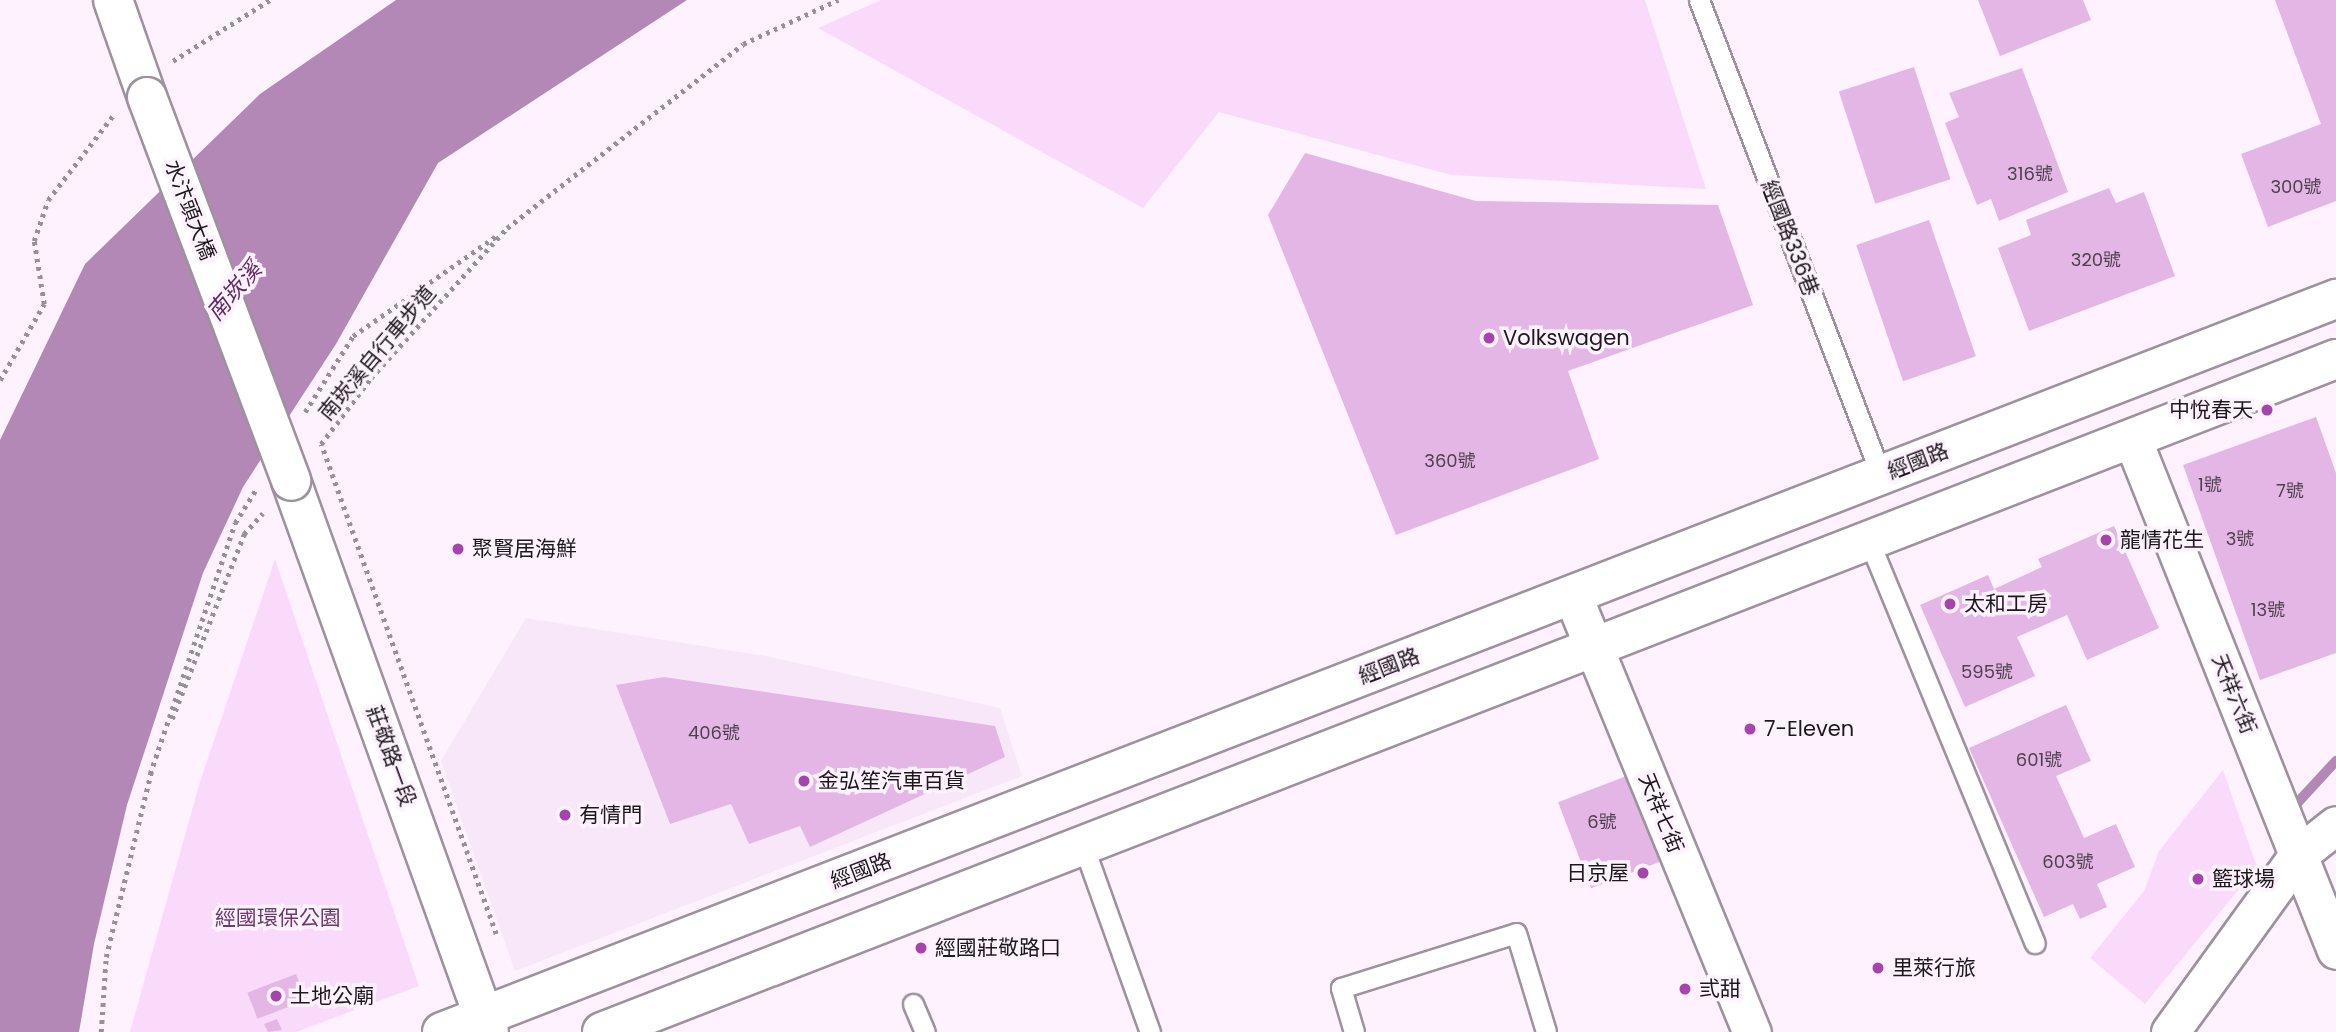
<!DOCTYPE html>
<html>
<head>
<meta charset="utf-8">
<style>
	body { margin:0 }
	#map { position:relative; width:2336px; height:1032px; overflow:hidden; background:#fdf2fd; font-family:Poppins,"Noto Sans TC",sans-serif }
	div>[style] { position:absolute }
	[style*='--x'] { left:calc(var(--x)*1px); top:calc(var(--y)*1px); width:calc(var(--w)*1px); rotate:calc(var(--a)*1deg) }
	.built>* { inset:0; background:#f8e7f9 }
	.green>* { inset:0; background:#f9dafa }
	.water>* { inset:0; background:#b388b6 }
	.stream>* { height:10px; margin:-5px; padding:0 5px; transform-origin:5px; border-radius:5px; background:#b388b6 }
	.building>* { inset:0; background:#e4b6e6; transform-origin:0 0 }
	.path>* { height:4.5px; margin-top:-2.25px; transform-origin:0; background:repeating-linear-gradient(90deg,#989098 0 3.5px,transparent 0 8.5px) }
	.roads { filter:drop-shadow(2px 0 #9d929d) drop-shadow(-2px 0 #9d929d) drop-shadow(0 2px #9d929d) drop-shadow(0 -2px #9d929d) }
	.lane>* { height:19px; margin:-9.5px; padding:0 9.5px; transform-origin:9.5px; border-radius:9.5px; background:#fff }
	.street>* { height:37px; margin:-18.5px; padding:0 18.5px; transform-origin:18.5px; border-radius:18.5px; background:#fff }
	.secondary>* { height:38px; margin:-19px; padding:0 19px; transform-origin:19px; border-radius:19px; background:#fff }
	.bridges { filter:drop-shadow(2px 0 #9d929d) drop-shadow(-2px 0 #9d929d) drop-shadow(0 2px #9d929d) drop-shadow(0 -2px #9d929d) }
	.secondary-bridge>* { height:38px; margin:-19px; padding:0 19px; transform-origin:19px; border-radius:19px; background:#fff }
	.dots>* { width:19px; height:19px; translate:-50% -50%; box-sizing:border-box; border:4px solid #fdf2fd; border-radius:50% }
	span { translate:-50% -50%; white-space:nowrap; text-align:center; line-height:1.15; -webkit-text-stroke:7px #fdf2fd; paint-order:stroke }
	.number-label { font-size:18px; color:#4e404e }
	.number-label span { -webkit-text-stroke-width:0 }
	.street-label { font-size:21px; color:#1c181c }
	.poi-label { font-size:21px; color:#1c181c }
	.left { translate:0 -50%; text-align:left }
	.right { translate:-100% -50%; text-align:right }
	.park-label { font-size:21px; color:#6e3871 }
	.water-label { font-size:23px; color:#602a63; font-style:italic }
</style>
</head>
<body>
<div id="map">
	<div class="built">
		<i style="clip-path:polygon(526px 618px,766px 656px,1000px 708px,1022px 776px,515px 971px,441px 761px)"></i>
	</div>
	<div class="green">
		<i style="clip-path:polygon(881px 0,1645px 0,1706px 189px,1451px 175px,1219px 112px,1143px 208px,818px 28px)"></i>
		<i style="clip-path:polygon(275px 559px,419px 986px,296px 1032px,130px 1032px,199px 785px)"></i>
		<i style="clip-path:polygon(2223px 770px,2257px 867px,2145px 1004px,2090px 958px,2144px 891px,2159px 851px)"></i>
	</div>
	<div class="water">
		<i style="clip-path:polygon(396px 0,687px 0,438px 163px,336px 344px,243px 487px,203px 573px,127px 805px,94px 944px,79px 1032px,0 1032px,0 440px,85px 264px,260px 94px)"></i>
	</div>
	<div class="stream">
		<i style="--x:2288;--y:813;--w:71;--a:-47.3"></i>
	</div>
	<div class="building">
		<i style="clip-path:polygon(1978px 0,2083px 0,2091px 20px,2000px 56px)"></i>
		<i style="clip-path:polygon(2275px 0,2336px 0,2336px 201px,2268px 227px,2241px 154px,2321px 124px)"></i>
		<i style="left:1914px;top:67px;width:118px;height:79px;rotate:72deg"></i>
		<i style="clip-path:polygon(2022px 68px,2068px 192px,1999px 221px,1991px 199px,1977px 205px,1945px 123px,1959px 117px,1949px 93px)"></i>
		<i style="clip-path:polygon(1305px 153px,1476px 201px,1718px 205px,1753px 305px,1568px 371px,1599px 459px,1396px 535px,1268px 215px)"></i>
		<i style="clip-path:polygon(2109px 188px,2116px 203px,2144px 192px,2175px 276px,2029px 331px,1998px 248px,2031px 235px,2026px 220px)"></i>
		<i style="left:1929px;top:220px;width:144px;height:77px;rotate:71deg"></i>
		<i style="clip-path:polygon(2316px 417px,2336px 473px,2336px 653px,2260px 680px,2183px 465px)"></i>
		<i style="clip-path:polygon(2114px 526px,2159px 628px,2087px 660px,2067px 615px,2017px 637px,2035px 676px,1965px 707px,1920px 605px,1988px 575px,1994px 589px,2042px 567px,2038px 559px)"></i>
		<i style="clip-path:polygon(664px 677px,995px 726px,1005px 757px,810px 847px,800px 826px,749px 844px,731px 804px,670px 824px,616px 685px)"></i>
		<i style="clip-path:polygon(2066px 705px,2091px 761px,2056px 776px,2084px 838px,2116px 824px,2135px 867px,2097px 884px,2107px 907px,2080px 919px,2073px 904px,2044px 917px,1969px 748px)"></i>
		<i style="left:1629px;top:775px;width:92px;height:76px;rotate:69deg"></i>
		<i style="left:296px;top:974px;width:28px;height:52px;rotate:69deg"></i>
		<i style="clip-path:polygon(277px 1019px,282px 1030px,268px 1032px,264px 1024px)"></i>
	</div>
	<div class="path">
		<i style="--x:173;--y:61;--w:115;--a:-32.2"></i>
		<i style="--x:0;--y:380;--w:88;--a:-59.9"></i>
		<i style="--x:44;--y:304;--w:64;--a:-99"></i>
		<i style="--x:34;--y:241;--w:43;--a:-71.1"></i>
		<i style="--x:48;--y:200;--w:110;--a:-52.4"></i>
		<i style="--x:305;--y:412;--w:90;--a:-57.7"></i>
		<i style="--x:353;--y:336;--w:178;--a:-34.9"></i>
		<i style="--x:172;--y:719;--w:199;--a:-68.7"></i>
		<i style="--x:244;--y:534;--w:28;--a:-48"></i>
		<i style="--x:150;--y:774;--w:265;--a:-71.3"></i>
		<i style="--x:235;--y:523;--w:38;--a:-58"></i>
		<i style="--x:496;--y:934;--w:520;--a:-109.65"></i>
		<i style="--x:321;--y:444;--w:83;--a:-52.9"></i>
		<i style="--x:371;--y:378;--w:202;--a:-47.8"></i>
		<i style="--x:507;--y:228;--w:299;--a:-37.9"></i>
		<i style="--x:743;--y:44;--w:105;--a:-24.9"></i>
		<i style="--x:101;--y:1032;--w:75;--a:-86.2"></i>
		<i style="--x:106;--y:957;--w:190;--a:-76.3"></i>
	</div>
	<div class="roads">
		<div class="lane">
			<i style="--x:1699;--y:0;--w:509;--a:69.04"></i>
			<i style="--x:1869;--y:541;--w:435;--a:67.6"></i>
			<i style="--x:1083;--y:845;--w:199;--a:70.3"></i>
			<i style="--x:913;--y:1004;--w:30;--a:67"></i>
			<i style="--x:1354;--y:1032;--w:46;--a:-106.5"></i>
			<i style="--x:1341;--y:988;--w:183;--a:-17.4"></i>
			<i style="--x:1516;--y:933;--w:103;--a:73.1"></i>
		</div>
		<div class="street">
			<i style="--x:2132;--y:438;--w:551;--a:68.28"></i>
			<i style="--x:1572;--y:594;--w:474;--a:67.7"></i>
			<i style="--x:2170;--y:1032;--w:218;--a:-54.1"></i>
			<i style="--x:2298;--y:855;--w:48;--a:-38.3"></i>
		</div>
		<div class="secondary">
			<i style="--x:113;--y:0;--w:103;--a:70.7"></i>
			<i style="--x:291;--y:481;--w:585;--a:70.23"></i>
			<i style="--x:442;--y:1032;--w:2031;--a:-21.16"></i>
			<i style="--x:602;--y:1032;--w:1860;--a:-21.21"></i>
		</div>
	</div>
	<div class="bridges">
		<div class="secondary-bridge">
			<i style="--x:147;--y:97;--w:410;--a:69.4"></i>
		</div>
	</div>
	<div class="dots">
		<i style="left:1489px;top:338px;background:#a544ac"></i>
		<i style="left:2267px;top:410px;background:#a544ac"></i>
		<i style="left:2106px;top:540px;background:#a544ac"></i>
		<i style="left:458px;top:549px;background:#a544ac"></i>
		<i style="left:1950px;top:604px;background:#a544ac"></i>
		<i style="left:1750px;top:729px;background:#a544ac"></i>
		<i style="left:804px;top:781px;background:#a544ac"></i>
		<i style="left:565px;top:815px;background:#a544ac"></i>
		<i style="left:1643px;top:873px;background:#a544ac"></i>
		<i style="left:2198px;top:879px;background:#a544ac"></i>
		<i style="left:921px;top:948px;background:#a544ac"></i>
		<i style="left:1878px;top:968px;background:#a544ac"></i>
		<i style="left:1685px;top:989px;background:#a544ac"></i>
		<i style="left:276px;top:996px;background:#a544ac"></i>
	</div>
	<div class="number-label">
		<span style="left:2030px;top:174px">316號</span>
		<span style="left:2296px;top:187px">300號</span>
		<span style="left:2096px;top:260px">320號</span>
		<span style="left:1450px;top:461px">360號</span>
		<span style="left:2210px;top:485px">1號</span>
		<span style="left:2290px;top:491px">7號</span>
		<span style="left:2240px;top:539px">3號</span>
		<span style="left:2268px;top:610px">13號</span>
		<span style="left:1987px;top:672px">595號</span>
		<span style="left:714px;top:733px">406號</span>
		<span style="left:2039px;top:760px">601號</span>
		<span style="left:1602px;top:822px">6號</span>
		<span style="left:2068px;top:862px">603號</span>
	</div>
	<div class="street-label">
		<span style="left:190px;top:210px;rotate:69deg">水汴頭大橋</span>
		<span style="left:1790px;top:238px;rotate:69deg">經國路336巷</span>
		<span style="left:377px;top:353px;rotate:-50deg">南崁溪自行車步道</span>
		<span style="left:1918px;top:461px;rotate:-21deg">經國路</span>
		<span style="left:1389px;top:666px;rotate:-21deg">經國路</span>
		<span style="left:2234px;top:694px;rotate:68deg">天祥六街</span>
		<span style="left:391px;top:756px;rotate:70deg">莊敬路一段</span>
		<span style="left:1661px;top:813px;rotate:68deg">天祥七街</span>
		<span style="left:861px;top:871px;rotate:-21deg">經國路</span>
	</div>
	<div class="poi-label">
		<span class="left" style="left:1503px;top:338px">Volkswagen</span>
		<span class="right" style="left:2253px;top:410px">中悅春天</span>
		<span class="left" style="left:2120px;top:540px">龍情花生</span>
		<span class="left" style="left:472px;top:549px">聚賢居海鮮</span>
		<span class="left" style="left:1964px;top:604px">太和工房</span>
		<span class="left" style="left:1764px;top:729px">7-Eleven</span>
		<span class="left" style="left:818px;top:781px">金弘笙汽車百貨</span>
		<span class="left" style="left:579px;top:815px">有情門</span>
		<span class="right" style="left:1629px;top:873px">日京屋</span>
		<span class="left" style="left:2212px;top:879px">籃球場</span>
		<span class="left" style="left:935px;top:948px">經國莊敬路口</span>
		<span class="left" style="left:1892px;top:968px">里萊行旅</span>
		<span class="left" style="left:1699px;top:989px">弎甜</span>
		<span class="left" style="left:290px;top:996px">土地公廟</span>
	</div>
	<div class="park-label">
		<span style="left:278px;top:918px">經國環保公園</span>
	</div>
	<div class="water-label">
		<span style="left:234px;top:291px;rotate:-49deg">南崁溪</span>
	</div>
</div>
</body>
</html>
